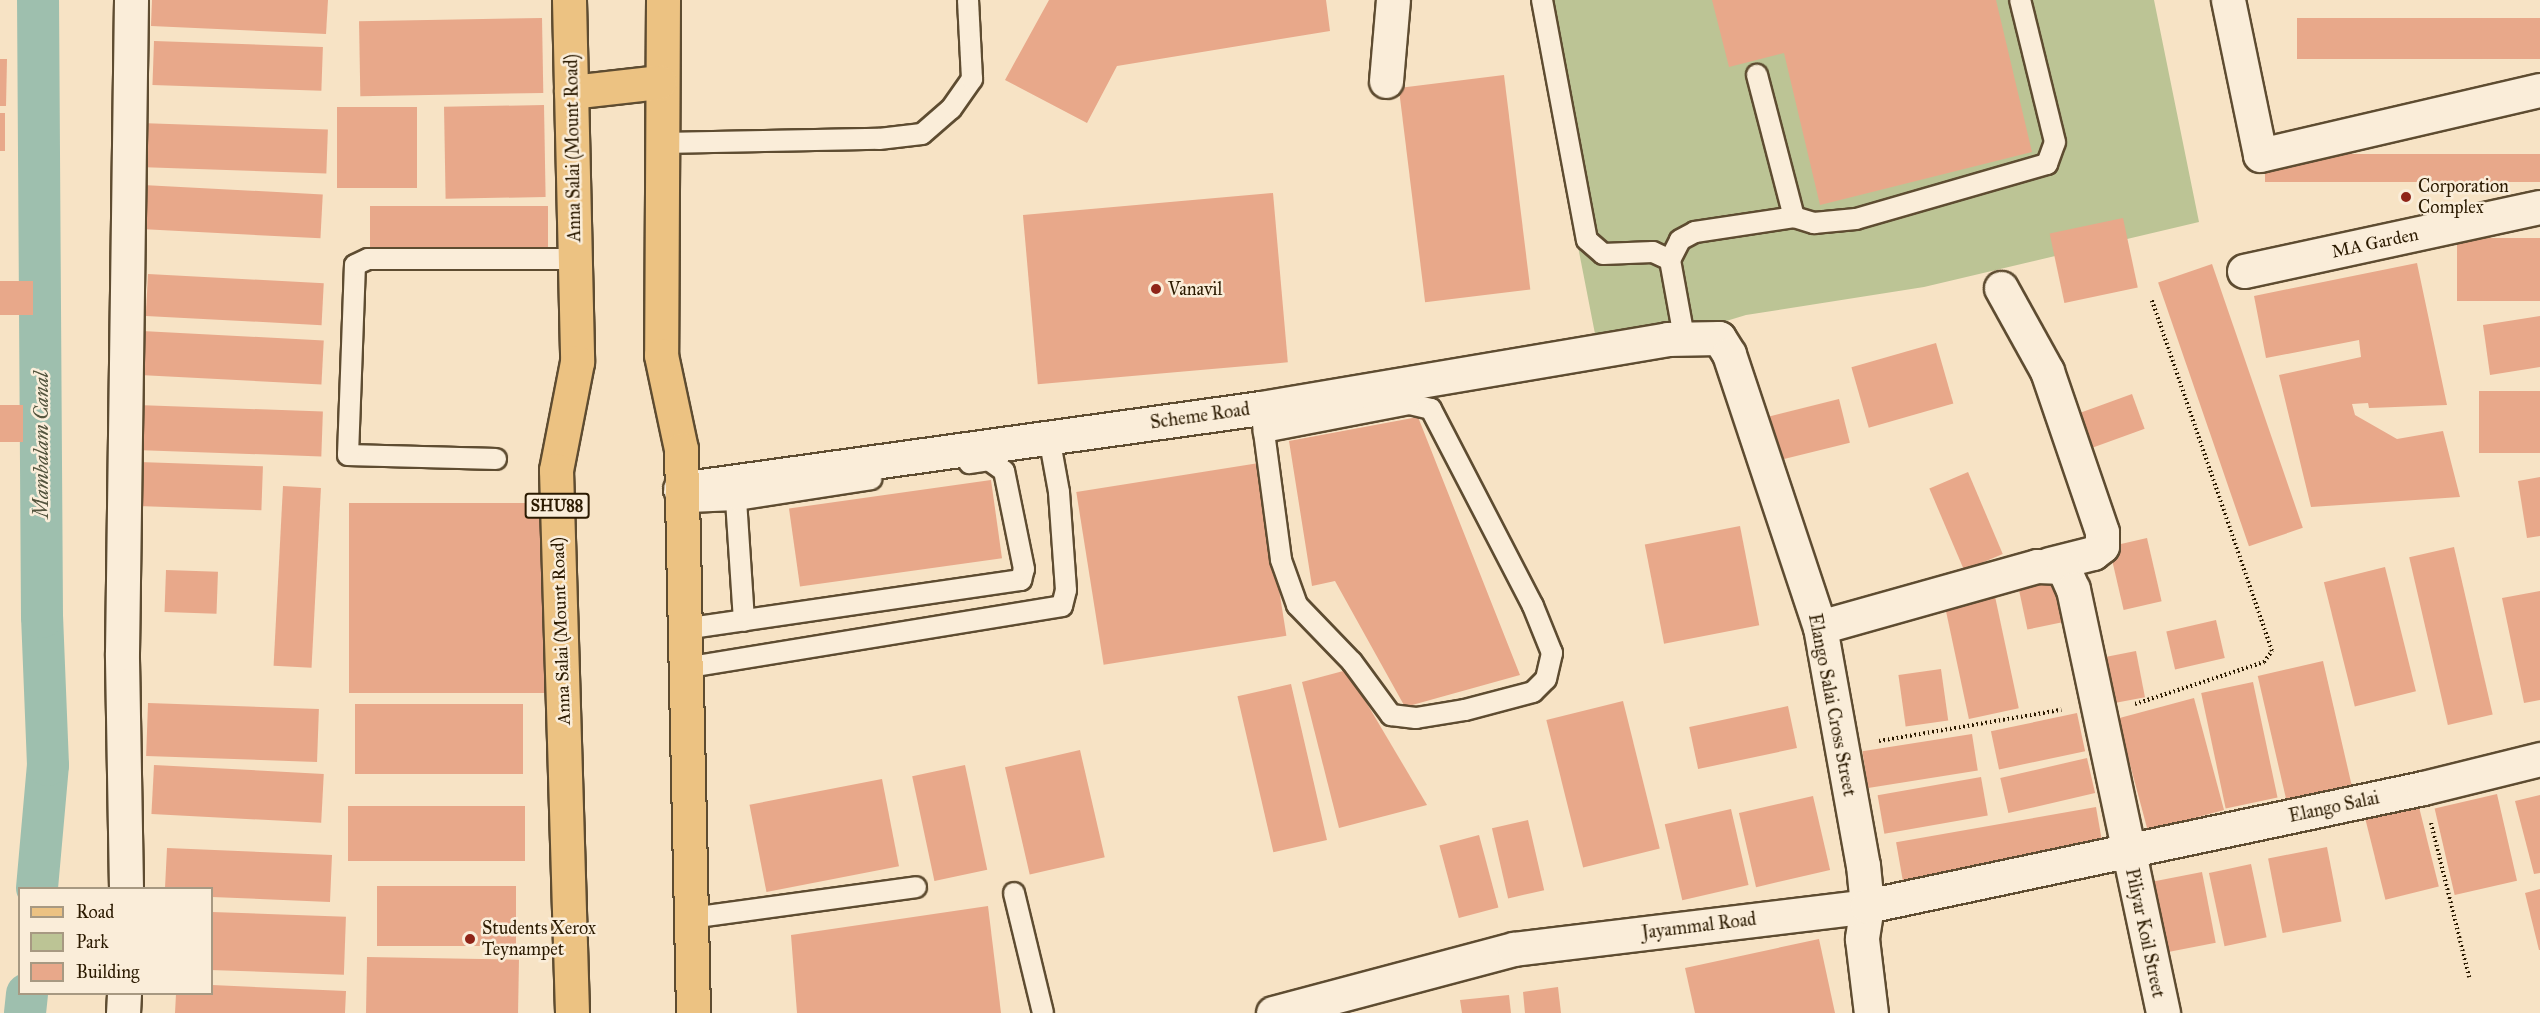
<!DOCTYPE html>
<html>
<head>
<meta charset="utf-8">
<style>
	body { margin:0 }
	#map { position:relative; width:2540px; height:1013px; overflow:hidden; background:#f7e3c5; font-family:"IM FELL Great Primer",serif }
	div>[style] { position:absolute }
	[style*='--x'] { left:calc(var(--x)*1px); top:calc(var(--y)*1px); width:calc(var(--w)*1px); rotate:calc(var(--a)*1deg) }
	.green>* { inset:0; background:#bcc495 }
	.canal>* { height:42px; margin:-21px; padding:0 21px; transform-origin:21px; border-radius:21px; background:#9ebfae }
	.building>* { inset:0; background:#e8a88a; transform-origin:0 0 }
	.path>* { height:4px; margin-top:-2px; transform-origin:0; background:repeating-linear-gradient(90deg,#2b1a00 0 1.5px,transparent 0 4.5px) }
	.roads { filter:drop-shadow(2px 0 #5e4c31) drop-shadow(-2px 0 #5e4c31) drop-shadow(0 2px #5e4c31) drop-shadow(0 -2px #5e4c31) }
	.service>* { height:20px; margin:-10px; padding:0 10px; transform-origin:10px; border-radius:10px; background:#faedd9 }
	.minor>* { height:33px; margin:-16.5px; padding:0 16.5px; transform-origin:16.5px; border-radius:16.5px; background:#faedd9 }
	.primary>* { height:33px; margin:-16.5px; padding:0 16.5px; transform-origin:16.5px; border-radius:16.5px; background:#ecc282 }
	.dots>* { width:16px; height:16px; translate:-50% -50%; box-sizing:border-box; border:3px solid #faedd9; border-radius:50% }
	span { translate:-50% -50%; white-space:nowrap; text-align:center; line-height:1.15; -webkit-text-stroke:5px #faedd9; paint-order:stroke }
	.shield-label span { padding:2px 4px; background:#faedd9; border:2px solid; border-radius:4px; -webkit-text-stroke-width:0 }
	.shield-label { font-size:16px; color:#2b1a00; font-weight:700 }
	.street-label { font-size:18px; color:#2b1a00 }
	.poi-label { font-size:18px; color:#2b1a00 }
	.left { translate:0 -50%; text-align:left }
	.water-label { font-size:20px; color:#53543d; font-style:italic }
	.legend { position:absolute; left:18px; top:887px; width:195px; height:108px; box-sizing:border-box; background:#faedd9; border:2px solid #a79982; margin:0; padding:8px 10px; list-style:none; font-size:18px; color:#2b1a00 }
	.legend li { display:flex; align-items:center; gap:12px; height:30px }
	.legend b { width:30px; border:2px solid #a79982 }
</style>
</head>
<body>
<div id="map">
	<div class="green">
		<i style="clip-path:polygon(1530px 0,2154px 0,2199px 222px,1924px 287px,1746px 315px,1713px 325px,1596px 339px)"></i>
	</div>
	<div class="canal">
		<i style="--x:37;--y:888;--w:123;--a:-84.9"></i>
		<i style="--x:48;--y:765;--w:148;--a:-92.3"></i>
		<i style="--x:42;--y:617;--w:617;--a:-90.37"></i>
		<i style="--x:25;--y:1013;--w:19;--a:-84"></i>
	</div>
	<div class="building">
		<i style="clip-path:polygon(152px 0,328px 0,326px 34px,151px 26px)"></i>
		<i style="clip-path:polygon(1049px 0,1326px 0,1330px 31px,1117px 66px,1087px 123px,1005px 80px)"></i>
		<i style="clip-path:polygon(1712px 0,1996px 0,2032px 152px,1820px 205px,1784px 53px,1729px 67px)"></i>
		<i style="left:542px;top:18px;width:75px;height:183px;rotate:89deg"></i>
		<i style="left:2540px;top:18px;width:41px;height:243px;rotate:90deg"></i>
		<i style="left:154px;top:41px;width:169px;height:44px;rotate:2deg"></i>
		<i style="clip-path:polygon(0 59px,7px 59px,6px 106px,0 106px)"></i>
		<i style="left:1504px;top:75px;width:216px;height:106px;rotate:83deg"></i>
		<i style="left:544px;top:105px;width:92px;height:100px;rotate:89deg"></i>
		<i style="left:337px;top:107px;width:80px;height:81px"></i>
		<i style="left:0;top:113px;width:5px;height:38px"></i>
		<i style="left:140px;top:123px;width:188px;height:44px;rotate:2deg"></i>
		<i style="left:2540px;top:154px;width:28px;height:275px;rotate:90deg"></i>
		<i style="left:143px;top:185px;width:180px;height:44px;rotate:3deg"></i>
		<i style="left:1273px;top:193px;width:170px;height:251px;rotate:85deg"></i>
		<i style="left:370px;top:206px;width:178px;height:48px"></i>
		<i style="left:2123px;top:218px;width:71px;height:75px;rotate:78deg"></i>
		<i style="left:2540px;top:238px;width:63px;height:83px;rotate:90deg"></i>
		<i style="clip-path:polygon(2417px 263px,2447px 405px,2369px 408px,2368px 403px,2352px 404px,2355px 415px,2397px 439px,2443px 431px,2460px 497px,2311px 507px,2279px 375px,2361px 357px,2359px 340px,2266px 358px,2254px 296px)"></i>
		<i style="left:2212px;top:264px;width:279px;height:57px;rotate:71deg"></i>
		<i style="left:148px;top:274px;width:176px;height:42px;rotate:3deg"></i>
		<i style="left:33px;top:281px;width:34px;height:33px;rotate:90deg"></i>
		<i style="clip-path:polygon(2540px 316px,2540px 367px,2490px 375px,2483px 325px)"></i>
		<i style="left:142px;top:331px;width:182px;height:44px;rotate:3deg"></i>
		<i style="left:1936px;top:343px;width:63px;height:88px;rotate:74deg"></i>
		<i style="left:2540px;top:391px;width:62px;height:61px;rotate:90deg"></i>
		<i style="left:2132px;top:394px;width:37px;height:55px;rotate:70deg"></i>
		<i style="left:1839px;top:399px;width:45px;height:76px;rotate:76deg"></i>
		<i style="left:0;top:405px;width:23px;height:37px"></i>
		<i style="left:137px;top:405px;width:186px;height:45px;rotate:2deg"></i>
		<i style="clip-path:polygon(1418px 417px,1520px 675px,1405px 707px,1335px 581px,1312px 586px,1289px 441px)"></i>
		<i style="left:139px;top:462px;width:124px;height:44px;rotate:2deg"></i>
		<i style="left:1259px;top:463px;width:175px;height:185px;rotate:81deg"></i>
		<i style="left:1968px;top:472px;width:89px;height:42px;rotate:67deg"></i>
		<i style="clip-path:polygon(2540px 477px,2540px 536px,2527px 538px,2518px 481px)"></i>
		<i style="left:991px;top:480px;width:79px;height:204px;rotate:82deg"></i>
		<i style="left:283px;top:486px;width:38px;height:180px;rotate:3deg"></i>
		<i style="left:349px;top:503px;width:200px;height:190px"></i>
		<i style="left:1740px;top:526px;width:101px;height:97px;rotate:79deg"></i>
		<i style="left:2147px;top:538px;width:65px;height:39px;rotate:77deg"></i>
		<i style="left:2454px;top:547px;width:172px;height:46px;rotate:77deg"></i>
		<i style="left:2385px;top:567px;width:128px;height:63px;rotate:76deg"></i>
		<i style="left:166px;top:570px;width:52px;height:42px;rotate:2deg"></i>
		<i style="left:2053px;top:572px;width:51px;height:37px;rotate:78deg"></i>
		<i style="left:1993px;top:587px;width:124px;height:51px;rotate:78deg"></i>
		<i style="clip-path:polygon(2540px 591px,2540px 700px,2524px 703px,2502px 598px)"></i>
		<i style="left:2216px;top:620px;width:39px;height:51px;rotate:77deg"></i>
		<i style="left:2136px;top:651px;width:47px;height:39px;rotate:79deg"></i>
		<i style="left:2323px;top:661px;width:127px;height:67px;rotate:77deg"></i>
		<i style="left:1941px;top:669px;width:52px;height:43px;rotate:82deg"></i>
		<i style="clip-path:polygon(1347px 670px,1427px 805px,1339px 828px,1302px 682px)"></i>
		<i style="left:2253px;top:682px;width:118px;height:53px;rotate:78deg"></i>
		<i style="left:1291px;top:684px;width:160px;height:55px;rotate:77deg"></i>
		<i style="left:2194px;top:698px;width:116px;height:79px;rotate:75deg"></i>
		<i style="left:1623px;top:701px;width:152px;height:79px;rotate:76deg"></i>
		<i style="left:148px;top:703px;width:171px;height:53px;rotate:2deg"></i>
		<i style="left:355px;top:704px;width:168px;height:70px"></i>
		<i style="left:1788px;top:706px;width:43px;height:101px;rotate:78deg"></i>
		<i style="left:2077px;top:713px;width:39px;height:88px;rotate:78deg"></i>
		<i style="left:1972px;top:734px;width:37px;height:111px;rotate:81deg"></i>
		<i style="left:1080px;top:750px;width:110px;height:77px;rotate:77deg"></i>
		<i style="left:2087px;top:758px;width:36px;height:89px;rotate:77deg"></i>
		<i style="left:154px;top:765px;width:170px;height:49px;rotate:3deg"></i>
		<i style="left:965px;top:765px;width:107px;height:54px;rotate:78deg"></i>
		<i style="left:1981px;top:777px;width:39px;height:105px;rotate:80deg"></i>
		<i style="left:882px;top:779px;width:89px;height:135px;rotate:79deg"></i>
		<i style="left:2497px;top:794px;width:89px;height:64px;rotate:77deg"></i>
		<i style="clip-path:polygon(2540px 795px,2540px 873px,2534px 874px,2515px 801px)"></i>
		<i style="left:1813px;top:796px;width:76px;height:76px;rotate:77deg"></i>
		<i style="left:2418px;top:803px;width:86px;height:55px;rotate:76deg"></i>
		<i style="left:348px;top:806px;width:177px;height:55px"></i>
		<i style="left:2096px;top:807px;width:40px;height:203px;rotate:80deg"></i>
		<i style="left:1731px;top:809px;width:78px;height:68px;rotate:77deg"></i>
		<i style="left:1528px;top:820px;width:72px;height:37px;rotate:77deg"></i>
		<i style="left:1479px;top:835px;width:75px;height:41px;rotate:75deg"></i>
		<i style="left:2327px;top:847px;width:76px;height:60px;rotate:79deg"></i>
		<i style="clip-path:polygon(167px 848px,332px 855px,330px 902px,212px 897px,212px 888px,165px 888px)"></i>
		<i style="left:2251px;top:864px;width:75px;height:43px;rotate:78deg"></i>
		<i style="left:2202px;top:872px;width:72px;height:51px;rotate:79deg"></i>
		<i style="left:377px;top:886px;width:139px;height:60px"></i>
		<i style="clip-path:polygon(2540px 889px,2540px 950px,2539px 950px,2525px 893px)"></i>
		<i style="clip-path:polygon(988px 906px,1001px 1013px,797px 1013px,791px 935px)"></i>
		<i style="left:212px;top:912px;width:134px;height:58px;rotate:2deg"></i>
		<i style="clip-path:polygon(1819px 939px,1835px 1013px,1695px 1013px,1685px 968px)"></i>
		<i style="left:367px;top:957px;width:152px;height:56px;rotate:1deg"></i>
		<i style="clip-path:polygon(212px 985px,346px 991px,345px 1013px,175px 1013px,176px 994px,212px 994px)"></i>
		<i style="clip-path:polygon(1558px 987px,1561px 1013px,1525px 1013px,1523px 992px)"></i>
		<i style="clip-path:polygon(1509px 995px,1511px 1013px,1462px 1013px,1460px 1000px)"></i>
	</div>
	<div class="path">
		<i style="--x:2135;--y:704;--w:136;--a:-18"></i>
		<i style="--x:2264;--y:662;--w:14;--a:-54"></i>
		<i style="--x:2272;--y:651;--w:373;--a:-108.9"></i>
		<i style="--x:1879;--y:741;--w:185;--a:-9.7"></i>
		<i style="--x:2431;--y:823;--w:159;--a:76.1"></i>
	</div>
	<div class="roads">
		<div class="service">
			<i style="--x:1542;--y:0;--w:244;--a:79.4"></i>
			<i style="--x:1587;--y:240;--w:21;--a:41"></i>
			<i style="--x:1603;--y:254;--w:50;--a:-2.3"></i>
			<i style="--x:1653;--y:252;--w:19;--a:25"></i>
			<i style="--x:662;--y:143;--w:217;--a:-1.1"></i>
			<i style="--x:879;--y:139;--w:43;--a:-6.6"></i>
			<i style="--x:922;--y:134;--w:38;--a:-41"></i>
			<i style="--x:951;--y:109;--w:37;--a:-55"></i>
			<i style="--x:972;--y:79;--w:79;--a:-92.9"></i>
			<i style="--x:1794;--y:217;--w:21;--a:17"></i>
			<i style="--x:1814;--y:223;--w:42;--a:-5.4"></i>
			<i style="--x:1856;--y:219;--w:199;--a:-16.1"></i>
			<i style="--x:2047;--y:164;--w:23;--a:-70"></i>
			<i style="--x:2055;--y:142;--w:146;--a:-103.8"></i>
			<i style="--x:1684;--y:337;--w:78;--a:-100.3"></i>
			<i style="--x:1670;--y:260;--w:22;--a:-63"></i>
			<i style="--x:1680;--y:240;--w:17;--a:-28"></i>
			<i style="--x:1695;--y:232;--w:100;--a:-8.6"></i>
			<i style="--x:1794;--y:217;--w:147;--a:-104.6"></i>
			<i style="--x:1261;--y:408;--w:24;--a:83"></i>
			<i style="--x:1264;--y:432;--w:129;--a:82.4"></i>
			<i style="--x:1281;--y:560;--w:48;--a:70.4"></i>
			<i style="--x:1297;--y:605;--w:79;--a:46"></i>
			<i style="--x:1352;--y:662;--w:66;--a:53.7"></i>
			<i style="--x:1391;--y:715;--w:25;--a:7"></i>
			<i style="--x:1416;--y:718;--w:50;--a:-9.3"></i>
			<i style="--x:1465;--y:710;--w:70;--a:-14.8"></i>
			<i style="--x:1533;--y:692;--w:18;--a:-45"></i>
			<i style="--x:1546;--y:679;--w:27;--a:-77"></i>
			<i style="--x:1552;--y:653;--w:51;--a:-112"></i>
			<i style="--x:1533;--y:606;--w:222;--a:-117.4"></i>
			<i style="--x:1431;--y:409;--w:23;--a:-167"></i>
			<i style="--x:1409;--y:404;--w:148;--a:169.1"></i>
			<i style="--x:496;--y:459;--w:148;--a:-178.5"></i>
			<i style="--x:348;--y:455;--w:190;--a:-87.9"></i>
			<i style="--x:355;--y:265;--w:14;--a:-25"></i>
			<i style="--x:368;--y:259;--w:207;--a:0"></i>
			<i style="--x:736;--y:500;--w:121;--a:86.2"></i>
			<i style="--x:689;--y:502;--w:47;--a:-2.4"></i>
			<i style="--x:736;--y:500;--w:137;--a:-8.8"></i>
			<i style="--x:684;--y:629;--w:341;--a:-8.3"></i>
			<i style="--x:1021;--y:580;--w:11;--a:-75"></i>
			<i style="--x:1024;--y:569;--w:100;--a:-101.5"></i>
			<i style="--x:1004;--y:471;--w:19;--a:-144"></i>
			<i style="--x:989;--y:460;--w:20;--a:171"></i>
			<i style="--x:684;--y:668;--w:383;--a:-9.3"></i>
			<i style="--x:1062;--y:606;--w:16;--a:-76"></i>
			<i style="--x:1066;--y:590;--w:98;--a:-94.1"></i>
			<i style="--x:1059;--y:492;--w:56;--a:-100.3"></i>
			<i style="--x:1014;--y:893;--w:123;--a:76.4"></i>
			<i style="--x:691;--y:918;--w:227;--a:-7.8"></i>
		</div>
		<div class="minor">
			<i style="--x:2228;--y:0;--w:158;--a:78.3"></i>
			<i style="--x:2260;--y:155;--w:287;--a:-13.1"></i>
			<i style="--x:1386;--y:81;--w:81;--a:-85.1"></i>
			<i style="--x:2244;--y:271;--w:303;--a:-12.2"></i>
			<i style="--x:2001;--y:288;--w:95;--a:61"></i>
			<i style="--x:2047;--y:371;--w:170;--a:71.1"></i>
			<i style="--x:2102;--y:532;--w:14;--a:90"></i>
			<i style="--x:2102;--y:546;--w:11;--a:142"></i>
			<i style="--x:2093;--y:553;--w:45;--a:166"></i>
			<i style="--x:680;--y:489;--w:587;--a:-7.94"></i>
			<i style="--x:1261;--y:408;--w:412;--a:-9.6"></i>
			<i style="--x:1667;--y:339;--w:52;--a:-1.1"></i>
			<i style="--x:1719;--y:338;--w:19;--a:58"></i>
			<i style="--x:1729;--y:354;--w:288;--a:71.6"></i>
			<i style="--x:1820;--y:627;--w:242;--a:79.8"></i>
			<i style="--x:1863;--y:865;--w:41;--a:84.4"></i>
			<i style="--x:1867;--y:906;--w:33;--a:99"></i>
			<i style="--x:1862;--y:939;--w:75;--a:83.1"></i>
			<i style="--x:1820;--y:627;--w:225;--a:-15.7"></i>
			<i style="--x:2037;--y:566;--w:26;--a:2"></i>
			<i style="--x:2063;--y:567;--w:24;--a:66"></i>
			<i style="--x:2073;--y:589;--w:433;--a:78"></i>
			<i style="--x:126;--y:888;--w:235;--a:-91"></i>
			<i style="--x:122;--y:653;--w:653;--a:-89.21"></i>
			<i style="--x:123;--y:1013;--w:19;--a:-87"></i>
			<i style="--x:1273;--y:1013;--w:249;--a:-14.9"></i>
			<i style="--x:1514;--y:949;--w:356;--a:-6.9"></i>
			<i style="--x:1867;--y:906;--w:568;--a:-11.98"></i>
			<i style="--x:2423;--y:788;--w:121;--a:-13.9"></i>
		</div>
		<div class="primary">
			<i style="--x:569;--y:0;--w:362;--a:88.7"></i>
			<i style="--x:577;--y:362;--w:110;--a:101"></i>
			<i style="--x:556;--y:470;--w:543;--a:88.31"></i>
			<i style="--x:663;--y:0;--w:355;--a:90.3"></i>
			<i style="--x:661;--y:355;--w:96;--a:78"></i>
			<i style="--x:681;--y:449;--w:564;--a:88.78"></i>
			<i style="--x:571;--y:92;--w:89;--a:-6.5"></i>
		</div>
	</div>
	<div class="dots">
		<i style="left:2406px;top:197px;background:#8f2418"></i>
		<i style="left:1156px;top:289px;background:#8f2418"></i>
		<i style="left:470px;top:939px;background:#8f2418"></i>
	</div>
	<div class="shield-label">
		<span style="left:557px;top:506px">SHU88</span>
	</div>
	<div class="street-label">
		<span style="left:573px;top:148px;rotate:-91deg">Anna Salai (Mount Road)</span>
		<span style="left:2375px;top:243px;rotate:-12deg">MA Garden</span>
		<span style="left:1200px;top:416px;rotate:-8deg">Scheme Road</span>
		<span style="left:561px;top:631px;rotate:-92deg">Anna Salai (Mount Road)</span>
		<span style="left:1832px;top:705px;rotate:79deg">Elango Salai Cross Street</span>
		<span style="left:2334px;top:807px;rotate:-12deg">Elango Salai</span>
		<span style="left:1699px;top:926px;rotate:-7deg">Jayammal Road</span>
		<span style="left:2145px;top:933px;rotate:78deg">Piliyar Koil Street</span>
	</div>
	<div class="poi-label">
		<span class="left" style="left:2418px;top:197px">Corporation<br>Complex</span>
		<span class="left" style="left:1168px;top:289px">Vanavil</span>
		<span class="left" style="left:482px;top:939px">Students Xerox<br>Teynampet</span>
	</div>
	<div class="water-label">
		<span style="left:41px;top:445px;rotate:-90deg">Mambalam Canal</span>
	</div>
	<ul class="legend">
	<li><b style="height:8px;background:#ecc282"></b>Road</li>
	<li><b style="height:16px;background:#bcc495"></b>Park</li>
	<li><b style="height:16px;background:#e8a88a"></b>Building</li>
	</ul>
</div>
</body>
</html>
